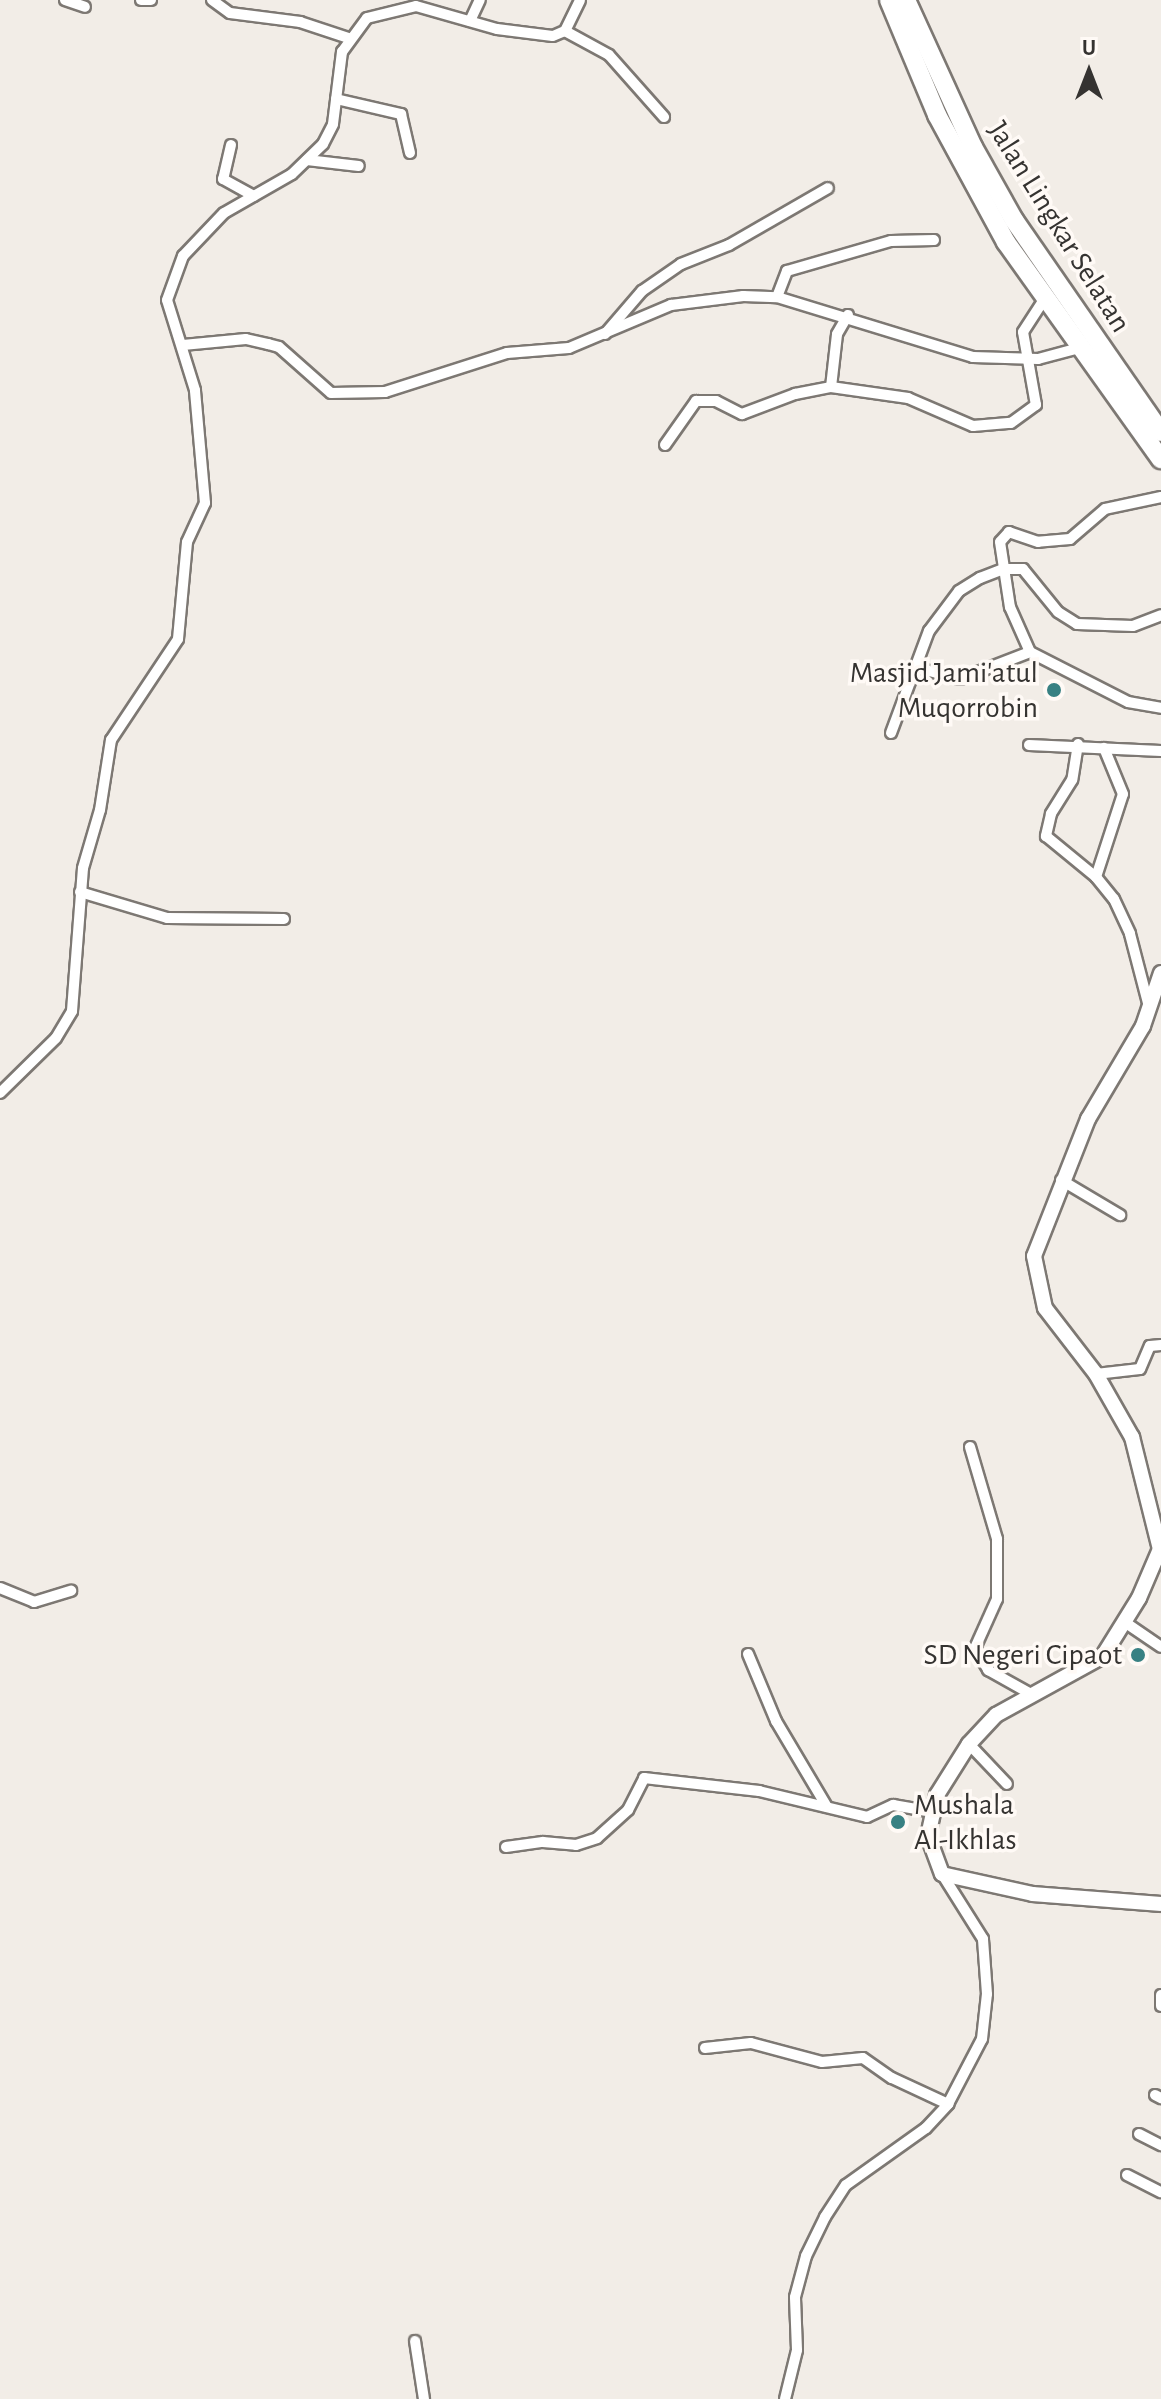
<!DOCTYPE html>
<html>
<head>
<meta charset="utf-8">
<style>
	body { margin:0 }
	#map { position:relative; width:1161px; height:2399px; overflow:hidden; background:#f2ede7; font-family:"Alegreya Sans",sans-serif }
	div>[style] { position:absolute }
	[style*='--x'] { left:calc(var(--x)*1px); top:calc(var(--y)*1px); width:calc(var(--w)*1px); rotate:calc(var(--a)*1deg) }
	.roads { filter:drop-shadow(2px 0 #7d7873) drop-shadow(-2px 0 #7d7873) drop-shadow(0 2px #7d7873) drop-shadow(0 -2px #7d7873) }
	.street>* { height:10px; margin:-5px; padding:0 5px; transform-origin:5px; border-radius:5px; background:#fff }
	.secondary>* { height:14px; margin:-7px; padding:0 7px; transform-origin:7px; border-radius:7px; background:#fff }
	.highway>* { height:18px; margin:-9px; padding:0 9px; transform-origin:9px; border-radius:9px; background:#fff }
	.dots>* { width:22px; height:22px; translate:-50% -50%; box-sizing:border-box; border:4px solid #fffaf6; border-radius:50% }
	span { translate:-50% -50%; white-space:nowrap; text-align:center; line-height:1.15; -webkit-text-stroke:7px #fffaf6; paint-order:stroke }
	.street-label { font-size:30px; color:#353331 }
	.poi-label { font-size:30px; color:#353331 }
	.right { translate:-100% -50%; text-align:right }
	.left { translate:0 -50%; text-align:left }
	.north { position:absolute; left:1049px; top:32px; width:80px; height:80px; -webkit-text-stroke:6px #fffaf6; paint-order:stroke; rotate:0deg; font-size:22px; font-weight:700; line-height:32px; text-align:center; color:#353331 }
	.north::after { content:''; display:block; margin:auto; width:28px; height:36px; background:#353331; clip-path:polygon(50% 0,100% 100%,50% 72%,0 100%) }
</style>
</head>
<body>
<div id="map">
	<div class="roads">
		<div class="street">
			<i style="--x:65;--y:0;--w:21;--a:19"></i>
			<i style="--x:141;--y:0;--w:10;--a:0"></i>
			<i style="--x:212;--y:0;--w:22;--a:36"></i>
			<i style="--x:230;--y:13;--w:71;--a:7.3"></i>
			<i style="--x:300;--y:22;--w:51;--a:18.4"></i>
			<i style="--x:470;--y:21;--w:23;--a:-65"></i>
			<i style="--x:565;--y:31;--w:50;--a:28.6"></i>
			<i style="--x:609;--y:55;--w:83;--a:48.4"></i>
			<i style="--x:336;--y:99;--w:67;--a:13"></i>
			<i style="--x:401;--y:114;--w:40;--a:77"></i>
			<i style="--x:231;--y:145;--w:35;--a:103"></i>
			<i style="--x:223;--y:179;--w:35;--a:29"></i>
			<i style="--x:307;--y:160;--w:52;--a:6.6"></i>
			<i style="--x:777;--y:297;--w:205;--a:17"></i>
			<i style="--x:973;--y:357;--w:65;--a:1.8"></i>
			<i style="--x:1038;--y:359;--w:47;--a:-14.9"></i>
			<i style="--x:605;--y:334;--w:57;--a:-49.3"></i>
			<i style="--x:642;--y:291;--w:47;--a:-34.7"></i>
			<i style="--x:681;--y:264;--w:52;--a:-21.6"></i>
			<i style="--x:729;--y:245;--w:114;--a:-29.9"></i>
			<i style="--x:183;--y:345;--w:63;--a:-5.4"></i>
			<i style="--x:246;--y:339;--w:23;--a:13"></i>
			<i style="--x:268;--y:344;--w:11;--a:15"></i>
			<i style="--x:279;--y:347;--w:69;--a:41.5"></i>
			<i style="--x:331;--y:393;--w:54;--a:-1.1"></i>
			<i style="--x:385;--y:392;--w:128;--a:-17.7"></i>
			<i style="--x:507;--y:353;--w:62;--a:-4.6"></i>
			<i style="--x:569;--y:348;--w:111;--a:-22.9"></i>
			<i style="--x:671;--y:305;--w:73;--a:-7.1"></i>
			<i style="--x:743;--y:296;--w:34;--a:2"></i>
			<i style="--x:777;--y:297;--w:28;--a:-69"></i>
			<i style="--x:787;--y:271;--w:108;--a:-16.1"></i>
			<i style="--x:891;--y:241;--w:43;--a:-1.3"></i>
			<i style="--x:831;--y:387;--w:78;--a:8.1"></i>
			<i style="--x:908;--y:398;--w:71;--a:23.3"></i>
			<i style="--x:973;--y:426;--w:38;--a:-5"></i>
			<i style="--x:1011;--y:423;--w:31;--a:-36"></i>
			<i style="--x:1036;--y:405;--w:74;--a:-100.1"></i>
			<i style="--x:1023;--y:332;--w:40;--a:-57.1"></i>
			<i style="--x:665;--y:445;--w:54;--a:-54.8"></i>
			<i style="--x:696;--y:401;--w:20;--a:0"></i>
			<i style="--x:716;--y:401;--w:29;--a:27"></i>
			<i style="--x:742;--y:414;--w:57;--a:-20.7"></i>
			<i style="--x:795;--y:394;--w:37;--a:-11"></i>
			<i style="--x:831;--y:387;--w:53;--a:-83.5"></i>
			<i style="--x:837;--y:334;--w:22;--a:-60"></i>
			<i style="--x:1161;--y:497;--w:57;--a:167.9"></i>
			<i style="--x:1105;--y:509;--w:46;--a:139.4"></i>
			<i style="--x:1070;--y:539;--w:32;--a:175"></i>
			<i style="--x:1038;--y:542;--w:31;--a:-161"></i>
			<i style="--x:1009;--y:532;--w:13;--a:132"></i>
			<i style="--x:1000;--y:542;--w:66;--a:81.3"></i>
			<i style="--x:1010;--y:607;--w:49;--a:66"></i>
			<i style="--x:1030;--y:652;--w:110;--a:27"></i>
			<i style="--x:1128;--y:702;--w:34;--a:10"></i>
			<i style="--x:914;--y:667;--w:48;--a:14.6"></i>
			<i style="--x:960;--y:679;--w:75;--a:-21.1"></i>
			<i style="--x:891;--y:733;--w:109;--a:-69.6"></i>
			<i style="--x:929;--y:631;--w:50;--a:-53.1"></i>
			<i style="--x:959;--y:591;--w:25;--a:-32"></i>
			<i style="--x:980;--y:578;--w:25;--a:-21"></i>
			<i style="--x:1003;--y:569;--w:20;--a:0"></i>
			<i style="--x:1023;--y:569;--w:55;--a:50.9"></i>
			<i style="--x:1058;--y:612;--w:22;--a:32"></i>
			<i style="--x:1077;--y:624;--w:56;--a:2"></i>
			<i style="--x:1133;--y:626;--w:30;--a:-21"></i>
			<i style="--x:1078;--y:744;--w:36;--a:99"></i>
			<i style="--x:1072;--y:780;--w:40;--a:122"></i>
			<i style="--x:1051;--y:814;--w:23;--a:103"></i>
			<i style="--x:1046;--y:836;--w:65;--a:39.4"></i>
			<i style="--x:1096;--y:877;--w:28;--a:51"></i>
			<i style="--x:1114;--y:899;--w:38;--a:65"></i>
			<i style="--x:1130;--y:934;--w:75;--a:75.4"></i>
			<i style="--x:1029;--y:745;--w:132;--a:2.6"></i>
			<i style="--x:1096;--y:877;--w:87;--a:-72"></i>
			<i style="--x:1123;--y:794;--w:50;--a:-112.4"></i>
			<i style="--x:80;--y:892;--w:91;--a:16.6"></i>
			<i style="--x:167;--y:918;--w:117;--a:0.5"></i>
			<i style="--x:0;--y:1093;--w:78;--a:-44.5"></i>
			<i style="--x:56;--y:1038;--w:31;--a:-59"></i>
			<i style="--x:72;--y:1011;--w:143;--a:-85.6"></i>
			<i style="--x:83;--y:868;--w:60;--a:-73.7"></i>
			<i style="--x:100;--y:810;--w:71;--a:-81.1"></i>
			<i style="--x:111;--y:740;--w:121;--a:-56.4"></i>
			<i style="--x:178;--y:639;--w:97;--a:-84.7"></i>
			<i style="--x:187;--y:542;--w:43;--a:-65.2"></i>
			<i style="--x:205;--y:503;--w:113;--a:-95.1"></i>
			<i style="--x:195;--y:390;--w:94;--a:-107.3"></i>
			<i style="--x:167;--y:300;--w:47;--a:-70"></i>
			<i style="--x:183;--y:256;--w:59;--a:-46.4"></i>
			<i style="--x:224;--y:213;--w:78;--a:-29.8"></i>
			<i style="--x:292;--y:174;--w:43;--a:-44.1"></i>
			<i style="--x:323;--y:144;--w:22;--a:-63"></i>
			<i style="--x:333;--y:124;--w:73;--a:-82.9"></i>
			<i style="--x:342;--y:52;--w:42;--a:-53.7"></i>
			<i style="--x:367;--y:18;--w:50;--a:-13.8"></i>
			<i style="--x:416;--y:6;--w:84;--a:15.9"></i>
			<i style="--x:497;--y:29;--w:56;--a:7.1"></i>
			<i style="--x:553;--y:36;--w:13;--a:-23"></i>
			<i style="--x:565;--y:31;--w:34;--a:-64"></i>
			<i style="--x:1061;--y:1180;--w:69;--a:30.7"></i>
			<i style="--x:1096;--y:1374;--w:44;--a:-6.5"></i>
			<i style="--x:1140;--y:1369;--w:25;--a:-67"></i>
			<i style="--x:1150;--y:1346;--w:11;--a:-5"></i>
			<i style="--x:970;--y:1447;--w:96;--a:73.6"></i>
			<i style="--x:997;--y:1539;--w:60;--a:90"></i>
			<i style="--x:997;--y:1599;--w:54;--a:114.2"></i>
			<i style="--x:975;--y:1648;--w:26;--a:59"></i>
			<i style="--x:988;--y:1670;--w:49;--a:29.2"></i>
			<i style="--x:0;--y:1588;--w:37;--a:22"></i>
			<i style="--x:34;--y:1602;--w:39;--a:-17"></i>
			<i style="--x:1126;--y:1623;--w:42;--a:34.4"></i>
			<i style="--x:748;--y:1654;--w:73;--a:67.3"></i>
			<i style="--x:776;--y:1721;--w:100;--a:59.3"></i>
			<i style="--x:969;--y:1744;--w:55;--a:46.5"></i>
			<i style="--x:506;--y:1847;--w:37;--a:-8"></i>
			<i style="--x:543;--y:1842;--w:33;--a:5"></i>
			<i style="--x:576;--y:1845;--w:22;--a:-18"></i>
			<i style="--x:597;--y:1838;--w:42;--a:-42.1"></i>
			<i style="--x:628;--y:1810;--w:36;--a:-63"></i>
			<i style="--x:644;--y:1778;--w:116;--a:6.4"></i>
			<i style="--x:759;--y:1791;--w:111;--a:13.5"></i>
			<i style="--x:867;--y:1817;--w:29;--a:-25"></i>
			<i style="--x:893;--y:1805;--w:41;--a:9.9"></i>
			<i style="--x:1161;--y:1995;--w:11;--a:90"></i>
			<i style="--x:705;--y:2048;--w:46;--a:-6.2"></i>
			<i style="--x:751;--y:2043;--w:73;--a:15"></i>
			<i style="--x:822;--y:2062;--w:41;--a:-5.6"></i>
			<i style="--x:863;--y:2058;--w:35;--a:35"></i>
			<i style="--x:892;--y:2078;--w:62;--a:24.9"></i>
			<i style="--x:1155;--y:2095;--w:7;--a:27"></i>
			<i style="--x:1139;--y:2134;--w:25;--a:27"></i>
			<i style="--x:1127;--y:2175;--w:38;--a:27"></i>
			<i style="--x:415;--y:2341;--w:59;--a:81.2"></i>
			<i style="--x:785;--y:2399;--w:50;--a:-76.2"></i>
			<i style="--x:797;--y:2350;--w:53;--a:-92.2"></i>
			<i style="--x:795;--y:2297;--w:42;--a:-75"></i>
			<i style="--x:806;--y:2256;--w:43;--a:-64"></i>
			<i style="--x:825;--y:2217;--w:38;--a:-57"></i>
			<i style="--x:846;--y:2185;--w:98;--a:-35.5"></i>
			<i style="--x:926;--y:2128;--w:33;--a:-47"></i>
			<i style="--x:948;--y:2104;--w:73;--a:-62.4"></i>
			<i style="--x:982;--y:2039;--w:45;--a:-83.7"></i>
			<i style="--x:987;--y:1994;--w:55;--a:-94.2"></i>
			<i style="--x:983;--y:1939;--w:77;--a:-122.2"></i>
		</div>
		<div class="secondary">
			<i style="--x:1161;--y:973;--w:56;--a:108.8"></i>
			<i style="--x:1143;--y:1026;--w:108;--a:120.6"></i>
			<i style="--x:1088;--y:1119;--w:147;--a:111.5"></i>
			<i style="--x:1034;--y:1256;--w:53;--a:78.1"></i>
			<i style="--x:1045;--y:1308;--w:83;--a:52.3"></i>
			<i style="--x:1096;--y:1374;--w:73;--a:60.3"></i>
			<i style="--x:1132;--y:1437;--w:115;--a:76"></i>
			<i style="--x:1160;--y:1549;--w:53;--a:113.2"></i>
			<i style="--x:1139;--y:1598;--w:68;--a:121.8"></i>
			<i style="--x:1103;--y:1656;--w:122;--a:151.1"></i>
			<i style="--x:996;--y:1715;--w:40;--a:133"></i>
			<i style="--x:969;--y:1744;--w:60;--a:122.1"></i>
			<i style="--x:937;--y:1795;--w:42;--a:102.4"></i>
			<i style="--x:928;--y:1836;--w:40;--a:69.8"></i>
			<i style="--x:942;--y:1874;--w:93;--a:12.4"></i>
			<i style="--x:1033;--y:1894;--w:128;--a:4.5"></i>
		</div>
		<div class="highway">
			<i style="--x:889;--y:0;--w:125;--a:67.3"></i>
			<i style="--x:937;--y:115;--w:145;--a:61.5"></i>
			<i style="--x:1006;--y:242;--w:267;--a:54.5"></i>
			<i style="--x:906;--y:0;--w:162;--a:65.5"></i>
			<i style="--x:973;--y:147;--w:84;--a:60.7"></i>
			<i style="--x:1014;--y:220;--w:258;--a:55.3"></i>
		</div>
	</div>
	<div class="dots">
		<i style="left:1054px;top:690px;background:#388183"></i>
		<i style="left:1138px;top:1655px;background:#388183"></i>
		<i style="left:898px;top:1822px;background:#388183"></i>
	</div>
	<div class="street-label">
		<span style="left:1059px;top:227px;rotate:58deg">Jalan Lingkar Selatan</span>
	</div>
	<div class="poi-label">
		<span class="right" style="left:1038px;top:690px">Masjid Jami'atul<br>Muqorrobin</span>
		<span class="right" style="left:1122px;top:1655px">SD Negeri Cipaot</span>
		<span class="left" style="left:914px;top:1822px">Mushala<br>Al-Ikhlas</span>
	</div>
	<div class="north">U</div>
</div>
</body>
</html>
